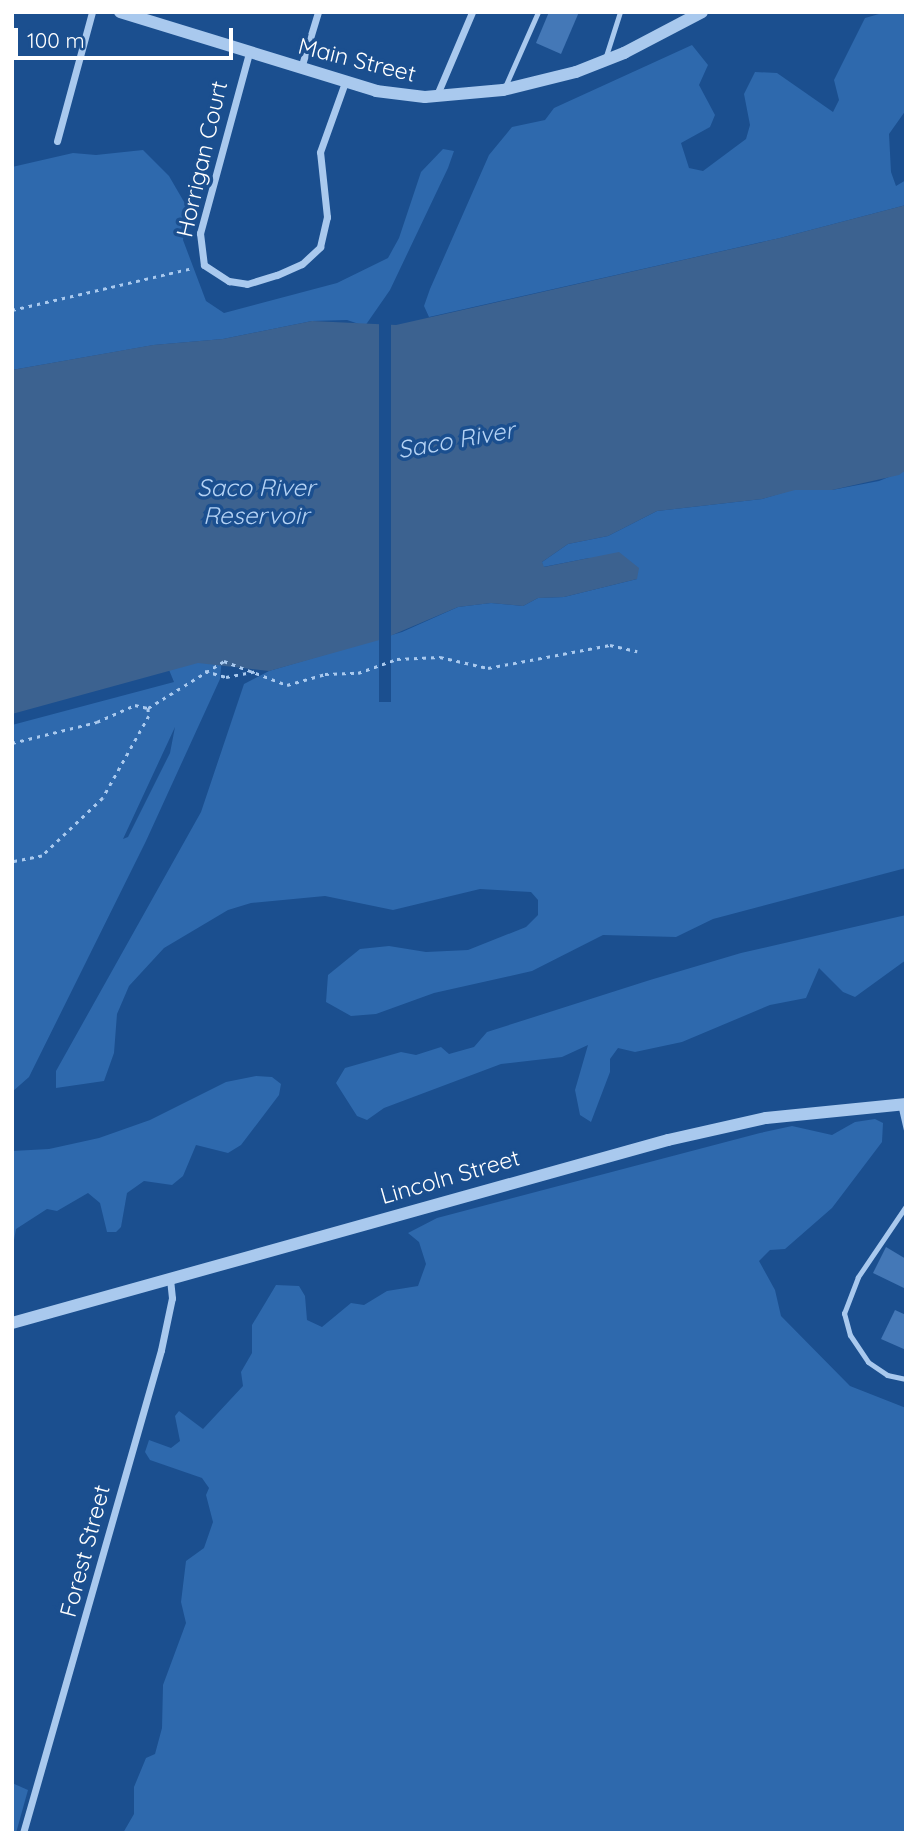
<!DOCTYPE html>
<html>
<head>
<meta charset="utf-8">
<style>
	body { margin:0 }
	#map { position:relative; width:918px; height:1845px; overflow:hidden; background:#1b4f8f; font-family:Quicksand,sans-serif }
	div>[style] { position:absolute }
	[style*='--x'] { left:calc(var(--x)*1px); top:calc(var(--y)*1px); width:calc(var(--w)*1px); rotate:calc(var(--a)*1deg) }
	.green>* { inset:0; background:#2e69ad }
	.water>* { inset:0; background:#3c6290 }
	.pier>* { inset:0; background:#1b4f8f; transform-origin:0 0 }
	.building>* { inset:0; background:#4478b7 }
	.path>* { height:2.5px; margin-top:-1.25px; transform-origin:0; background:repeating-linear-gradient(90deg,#a9c9ee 0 3.5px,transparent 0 8.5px) }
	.service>* { height:5px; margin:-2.5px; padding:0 2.5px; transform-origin:2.5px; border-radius:2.5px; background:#a9c9ee }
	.minor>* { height:7px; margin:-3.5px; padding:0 3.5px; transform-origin:3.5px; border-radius:3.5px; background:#a9c9ee }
	.tertiary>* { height:12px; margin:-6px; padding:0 6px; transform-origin:6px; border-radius:6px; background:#a9c9ee }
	span { translate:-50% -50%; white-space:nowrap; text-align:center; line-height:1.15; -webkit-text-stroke:7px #1b4f8f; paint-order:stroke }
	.street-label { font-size:23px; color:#fff }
	.water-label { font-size:24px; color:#b5d3f5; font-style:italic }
	.frame { position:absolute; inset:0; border:14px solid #fff; pointer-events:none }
	.scale { position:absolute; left:14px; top:28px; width:219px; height:32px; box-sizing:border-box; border:4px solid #fff; border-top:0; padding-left:9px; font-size:21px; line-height:24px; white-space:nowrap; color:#fff; -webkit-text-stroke:5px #1b4f8f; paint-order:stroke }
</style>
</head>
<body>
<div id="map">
	<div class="green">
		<i style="clip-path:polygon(886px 12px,906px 12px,906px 110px,889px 134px,891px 172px,896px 186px,906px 180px,906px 205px,780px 238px,429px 317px,424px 306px,430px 289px,489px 155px,512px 127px,545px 120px,554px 108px,692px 45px,708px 65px,699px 85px,715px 115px,710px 127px,681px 143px,689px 168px,703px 171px,746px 139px,750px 125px,744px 94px,755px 72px,777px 73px,833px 112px,839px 100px,834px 80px,865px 18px)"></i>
		<i style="clip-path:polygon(443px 149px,454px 151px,448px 168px,390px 290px,365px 326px,347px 320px,312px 321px,223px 339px,154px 345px,12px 370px,12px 167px,73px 153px,96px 155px,143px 150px,169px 176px,187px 207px,183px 240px,206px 301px,224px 313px,337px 283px,388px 258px,399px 238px,421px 172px)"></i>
		<i style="clip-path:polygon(906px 470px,906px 868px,713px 919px,676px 937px,603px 935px,532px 971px,434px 993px,376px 1014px,351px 1016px,326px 1002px,328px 975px,360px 949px,389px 946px,426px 952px,468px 950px,526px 927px,538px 915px,538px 900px,531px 892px,480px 889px,393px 910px,325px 896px,251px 903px,228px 910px,164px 948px,129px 986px,117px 1014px,114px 1053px,104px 1081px,56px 1088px,56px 1071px,201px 812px,244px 684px,269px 671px,402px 632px,458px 607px,491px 603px,523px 606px,538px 598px,564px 597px,637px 579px,589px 558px,543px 567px,542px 562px,568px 544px,608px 536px,657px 511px,762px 499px,795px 489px,832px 490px,879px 481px)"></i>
		<i style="clip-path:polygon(evenodd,222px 658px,220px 679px,146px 841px,29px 1077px,12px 1092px,12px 725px,174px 682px,167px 665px,222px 658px,175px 727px,170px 753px,128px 837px,123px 839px,175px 727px)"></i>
		<i style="clip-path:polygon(906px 915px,906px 960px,855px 997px,843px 992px,819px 968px,806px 998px,770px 1005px,682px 1042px,635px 1052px,618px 1048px,610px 1059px,610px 1072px,591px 1122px,580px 1115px,575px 1090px,588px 1045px,562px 1057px,501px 1064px,384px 1108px,367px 1120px,357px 1116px,336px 1083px,345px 1068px,401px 1052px,416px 1055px,441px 1047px,449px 1054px,474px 1047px,487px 1032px,650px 980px,741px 953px)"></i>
		<i style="clip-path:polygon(256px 1076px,272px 1077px,281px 1084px,279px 1095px,241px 1145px,228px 1153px,196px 1145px,183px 1176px,172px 1185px,144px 1181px,127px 1193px,121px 1227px,116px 1232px,107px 1232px,100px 1203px,88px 1193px,57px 1211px,47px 1209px,16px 1229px,12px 1251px,12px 1151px,49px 1149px,99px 1138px,150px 1120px,226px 1082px)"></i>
		<i style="clip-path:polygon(875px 1119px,883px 1123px,882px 1142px,832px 1208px,785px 1249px,770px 1250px,759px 1261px,775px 1290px,781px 1316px,850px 1386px,906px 1408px,906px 1833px,123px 1833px,134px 1814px,134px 1787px,146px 1758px,155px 1754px,162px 1728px,163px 1685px,186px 1623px,181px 1602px,186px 1561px,204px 1548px,213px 1522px,206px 1495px,209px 1488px,202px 1478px,150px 1460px,145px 1452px,149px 1440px,171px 1448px,180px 1441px,175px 1416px,179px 1411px,203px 1429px,243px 1386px,241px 1372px,252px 1353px,252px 1325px,276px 1285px,299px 1286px,305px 1296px,307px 1320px,322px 1327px,351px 1303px,364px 1305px,387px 1291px,418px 1286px,426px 1264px,419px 1242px,408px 1233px,437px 1218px,760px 1133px,792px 1126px,832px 1135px,855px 1122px)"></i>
		<i style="clip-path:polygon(12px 1783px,28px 1790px,16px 1833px,12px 1833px)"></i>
	</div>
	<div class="water">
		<i style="clip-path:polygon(906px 205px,906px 470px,899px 475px,832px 490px,795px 490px,762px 499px,657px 511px,608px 536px,568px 544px,542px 562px,544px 567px,619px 552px,639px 568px,637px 579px,564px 597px,538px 598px,523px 606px,491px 603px,458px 607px,383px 639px,269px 671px,198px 663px,12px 714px,12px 370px,153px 345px,223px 339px,312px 321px,396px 325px,780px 238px)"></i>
	</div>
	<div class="pier">
		<i style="left:379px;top:322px;width:12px;height:380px"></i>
	</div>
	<div class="building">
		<i style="clip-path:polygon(549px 12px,579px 12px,561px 54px,536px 43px)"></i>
		<i style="clip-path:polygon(886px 1247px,906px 1259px,906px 1289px,873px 1273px)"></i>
		<i style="clip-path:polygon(895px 1310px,906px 1315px,906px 1350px,881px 1339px)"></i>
	</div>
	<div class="path">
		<i style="--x:12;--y:310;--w:186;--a:-13.1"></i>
		<i style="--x:205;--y:671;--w:22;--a:16"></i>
		<i style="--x:226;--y:677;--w:32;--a:-11"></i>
		<i style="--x:148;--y:708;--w:89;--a:-31.7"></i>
		<i style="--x:224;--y:661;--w:67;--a:20.9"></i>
		<i style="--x:287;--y:685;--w:40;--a:-16"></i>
		<i style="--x:325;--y:674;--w:33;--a:-2"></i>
		<i style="--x:358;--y:673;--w:41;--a:-19.7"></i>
		<i style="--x:397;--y:659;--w:43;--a:-2.7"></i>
		<i style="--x:440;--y:657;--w:49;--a:12.9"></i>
		<i style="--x:488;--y:668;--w:124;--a:-10.7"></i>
		<i style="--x:610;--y:645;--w:28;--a:13"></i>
		<i style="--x:12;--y:743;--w:88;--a:-13.9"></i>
		<i style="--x:97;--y:722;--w:42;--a:-24.1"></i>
		<i style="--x:135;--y:705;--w:13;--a:13"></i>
		<i style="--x:148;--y:708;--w:8;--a:83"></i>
		<i style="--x:149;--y:716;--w:94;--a:119.3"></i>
		<i style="--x:103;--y:798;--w:84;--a:136.4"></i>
		<i style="--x:42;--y:856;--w:31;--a:169"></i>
	</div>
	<div class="service">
		<i style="--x:605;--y:59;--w:49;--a:-72.3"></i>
		<i style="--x:504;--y:89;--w:84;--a:-66.2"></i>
		<i style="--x:900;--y:1104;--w:28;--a:77"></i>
		<i style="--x:906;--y:1206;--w:86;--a:124.1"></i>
		<i style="--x:858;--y:1277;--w:39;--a:111"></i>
		<i style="--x:844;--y:1313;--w:23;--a:75"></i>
		<i style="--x:850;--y:1335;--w:32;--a:56"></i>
		<i style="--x:868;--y:1362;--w:23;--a:34"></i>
		<i style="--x:887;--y:1375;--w:19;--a:12"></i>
	</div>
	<div class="minor">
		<i style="--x:249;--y:53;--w:187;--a:105.2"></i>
		<i style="--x:200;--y:233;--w:32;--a:83"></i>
		<i style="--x:204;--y:265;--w:30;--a:33"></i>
		<i style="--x:229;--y:281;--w:18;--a:9"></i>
		<i style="--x:247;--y:284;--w:31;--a:-17"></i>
		<i style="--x:277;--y:275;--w:27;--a:-24"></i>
		<i style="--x:302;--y:264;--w:25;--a:-43"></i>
		<i style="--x:320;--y:247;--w:31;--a:-77"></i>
		<i style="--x:327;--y:217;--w:65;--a:-96.1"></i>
		<i style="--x:320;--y:152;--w:74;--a:-70.3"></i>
		<i style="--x:301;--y:68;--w:59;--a:-73.1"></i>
		<i style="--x:436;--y:97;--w:92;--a:-67"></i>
		<i style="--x:57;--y:141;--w:134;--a:-74.8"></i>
		<i style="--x:23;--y:1833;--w:502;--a:-74.05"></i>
		<i style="--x:161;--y:1350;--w:53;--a:-78.1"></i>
		<i style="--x:172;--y:1298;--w:20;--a:-96"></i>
	</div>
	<div class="tertiary">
		<i style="--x:120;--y:12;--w:268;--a:17.1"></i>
		<i style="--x:376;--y:91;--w:49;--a:7"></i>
		<i style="--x:425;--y:97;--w:78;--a:-5.1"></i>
		<i style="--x:503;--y:90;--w:75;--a:-13.9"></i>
		<i style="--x:576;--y:72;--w:52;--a:-21.6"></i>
		<i style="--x:624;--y:53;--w:88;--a:-27.7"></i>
		<i style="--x:12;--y:1323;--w:681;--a:-15.59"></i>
		<i style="--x:668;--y:1140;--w:100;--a:-12.7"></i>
		<i style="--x:766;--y:1118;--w:141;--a:-5.7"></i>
	</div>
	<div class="street-label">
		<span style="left:357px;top:60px;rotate:14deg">Main Street</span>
		<span style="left:202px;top:159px;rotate:-77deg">Horrigan Court</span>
		<span style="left:450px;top:1177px;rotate:-16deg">Lincoln Street</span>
		<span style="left:85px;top:1551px;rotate:-75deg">Forest Street</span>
	</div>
	<div class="water-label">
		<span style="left:456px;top:440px;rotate:-10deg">Saco River</span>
		<span style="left:256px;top:502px">Saco River<br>Reservoir</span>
	</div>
	<div class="frame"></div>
	<div class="scale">100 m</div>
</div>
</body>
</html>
